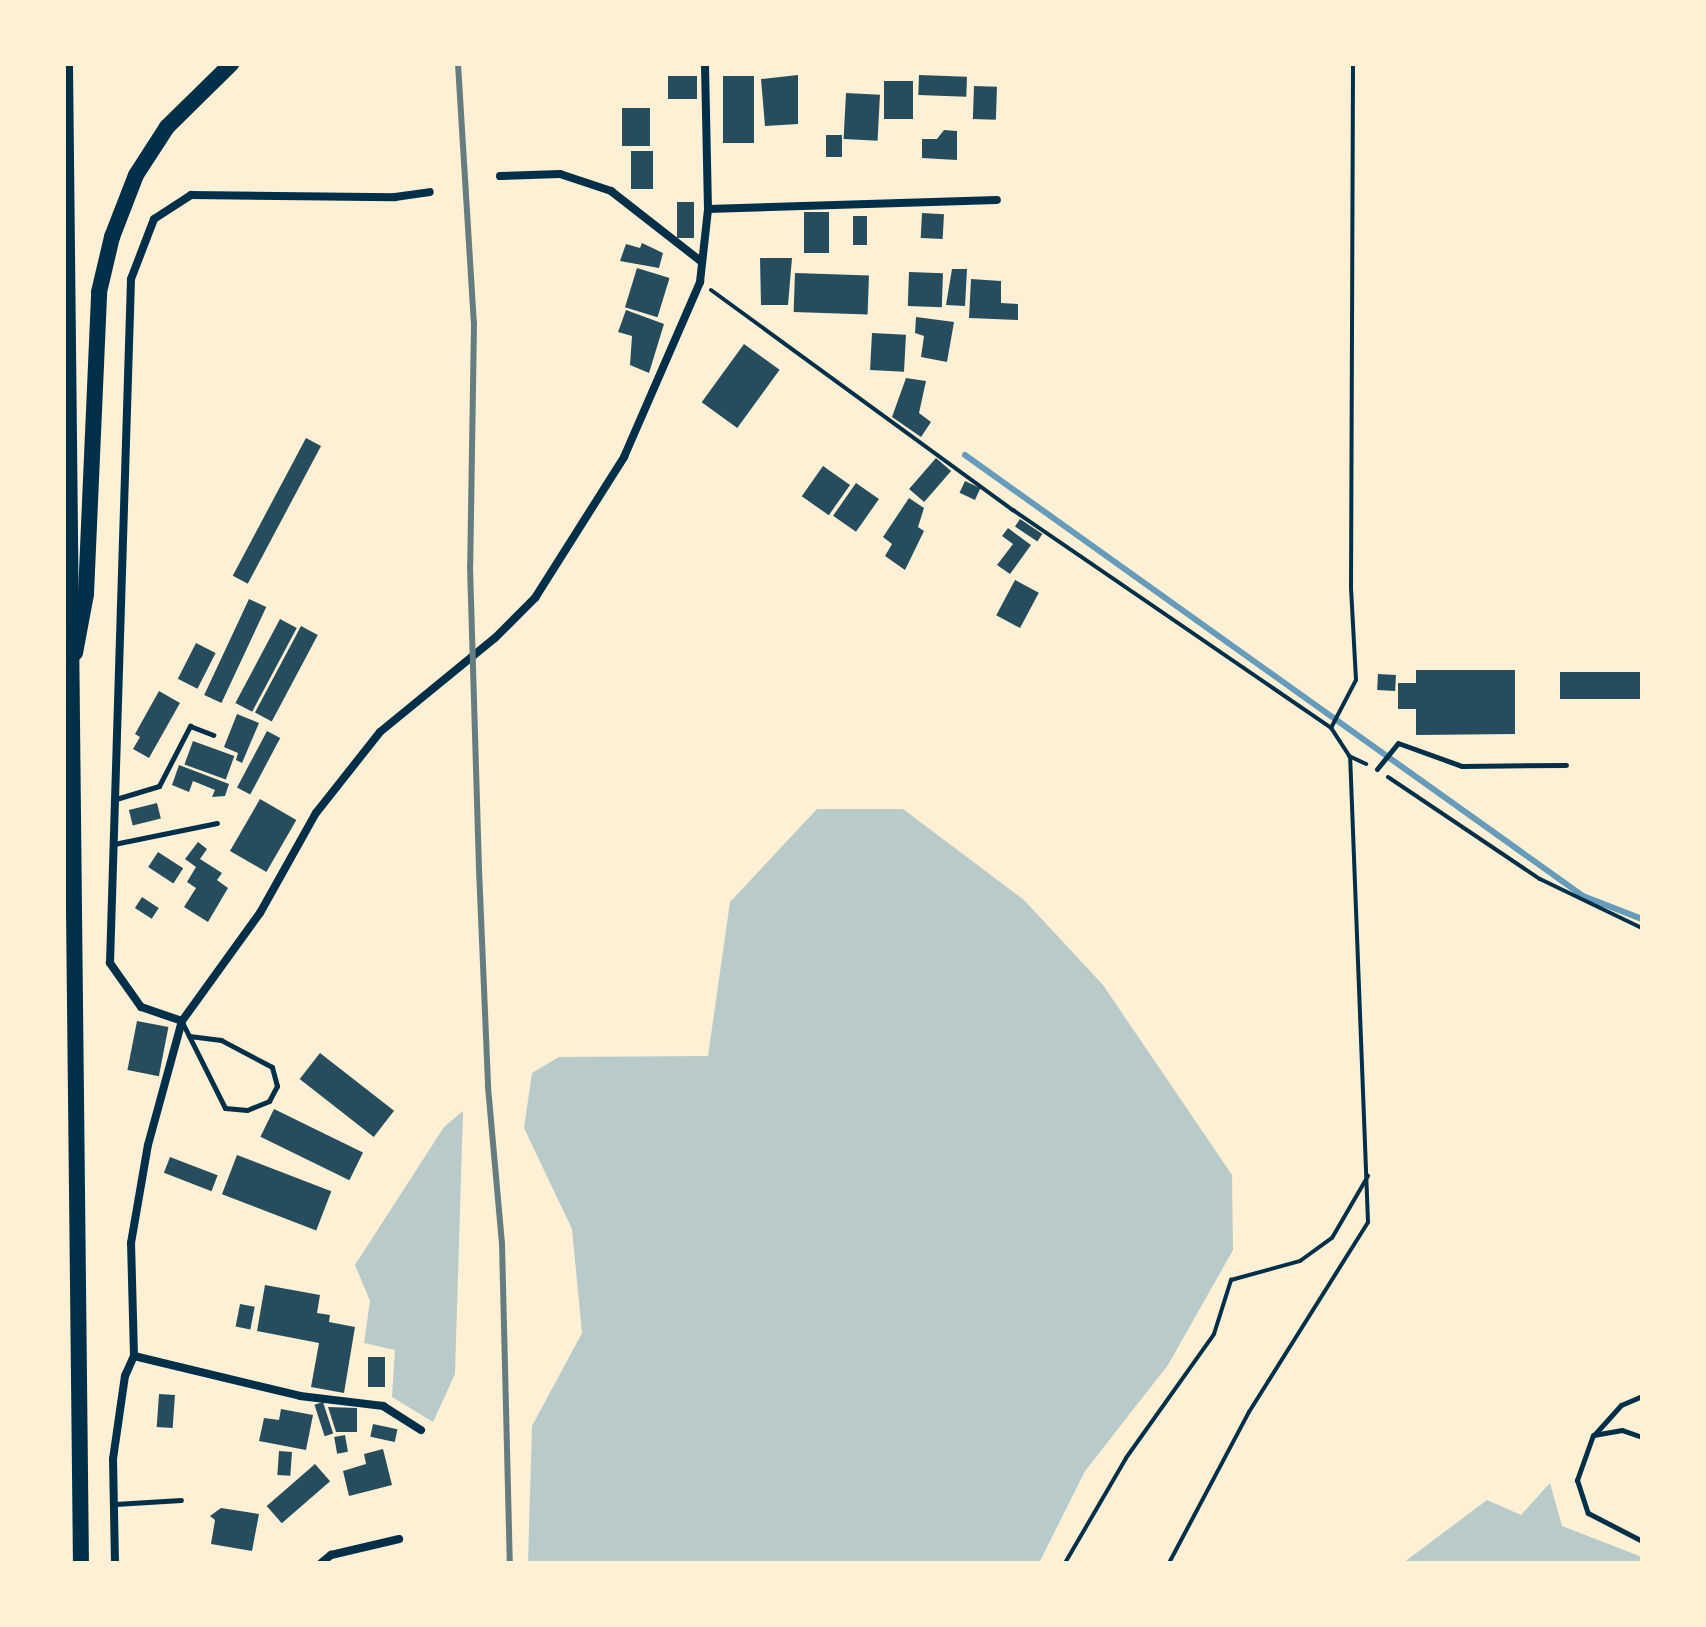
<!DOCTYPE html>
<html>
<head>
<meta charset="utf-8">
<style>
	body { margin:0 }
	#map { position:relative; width:1706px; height:1627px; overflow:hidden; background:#fdf0d5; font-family:"Alegreya Sans",sans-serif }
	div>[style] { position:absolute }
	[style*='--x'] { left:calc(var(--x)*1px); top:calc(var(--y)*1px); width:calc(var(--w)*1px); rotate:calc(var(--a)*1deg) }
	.green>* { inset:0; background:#b9caca }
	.stream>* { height:6px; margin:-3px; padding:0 3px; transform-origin:3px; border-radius:3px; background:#669bbc }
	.building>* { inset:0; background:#264d5e; transform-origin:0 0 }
	.path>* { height:4px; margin:-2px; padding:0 2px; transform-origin:2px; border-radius:2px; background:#003049 }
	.service>* { height:5px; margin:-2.5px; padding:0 2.5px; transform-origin:2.5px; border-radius:2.5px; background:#003049 }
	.minor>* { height:8px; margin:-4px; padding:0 4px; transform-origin:4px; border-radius:4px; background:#003049 }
	.trunk>* { height:16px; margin:-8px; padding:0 8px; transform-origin:8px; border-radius:8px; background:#003049 }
	.rail>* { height:6px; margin:-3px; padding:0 3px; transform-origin:3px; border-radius:3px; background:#657d81 }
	span { translate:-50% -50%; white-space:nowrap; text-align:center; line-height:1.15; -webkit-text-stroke:8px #fdf0d5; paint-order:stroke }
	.frame { position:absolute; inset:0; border:66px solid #fdf0d5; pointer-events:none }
</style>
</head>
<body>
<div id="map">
	<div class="green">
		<i style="clip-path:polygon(817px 809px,903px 809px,1024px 900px,1103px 985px,1232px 1175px,1233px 1250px,1168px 1365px,1085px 1471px,1039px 1563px,528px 1563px,532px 1426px,582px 1333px,572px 1229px,524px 1128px,532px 1073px,559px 1057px,708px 1056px,730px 902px)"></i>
		<i style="clip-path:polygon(463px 1111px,455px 1374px,433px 1422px,392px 1397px,395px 1350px,364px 1343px,370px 1301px,355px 1265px,444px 1127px)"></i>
		<i style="clip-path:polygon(1550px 1483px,1562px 1526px,1642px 1557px,1642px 1563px,1403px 1563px,1487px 1500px,1521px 1515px)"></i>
	</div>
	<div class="stream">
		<i style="--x:965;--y:455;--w:759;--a:35.51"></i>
		<i style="--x:1583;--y:896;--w:63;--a:21.3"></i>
	</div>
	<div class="building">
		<i style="clip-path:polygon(798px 75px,798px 124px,765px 126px,761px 79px)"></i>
		<i style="left:919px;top:75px;width:48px;height:20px;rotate:2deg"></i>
		<i style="left:668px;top:76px;width:29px;height:23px"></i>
		<i style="left:754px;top:76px;width:67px;height:31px;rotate:90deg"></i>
		<i style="left:884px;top:81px;width:29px;height:38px"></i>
		<i style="left:974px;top:86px;width:23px;height:33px;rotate:2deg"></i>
		<i style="left:846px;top:93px;width:34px;height:46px;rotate:3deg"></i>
		<i style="left:622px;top:108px;width:28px;height:38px"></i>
		<i style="clip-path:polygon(944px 130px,957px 131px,957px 160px,922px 158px,922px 139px,937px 139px)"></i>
		<i style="left:826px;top:135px;width:16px;height:22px"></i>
		<i style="left:631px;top:151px;width:22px;height:38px"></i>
		<i style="left:677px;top:202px;width:17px;height:36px"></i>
		<i style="left:804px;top:212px;width:25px;height:41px"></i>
		<i style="left:922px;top:213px;width:22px;height:25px;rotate:3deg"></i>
		<i style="left:853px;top:216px;width:14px;height:29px"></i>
		<i style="clip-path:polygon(642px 243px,663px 253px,659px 268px,620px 261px,626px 244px,640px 248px)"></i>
		<i style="clip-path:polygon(760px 258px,792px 258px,788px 305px,761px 305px)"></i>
		<i style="left:637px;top:268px;width:34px;height:41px;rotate:17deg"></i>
		<i style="clip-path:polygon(952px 269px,967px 269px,965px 306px,946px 305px)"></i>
		<i style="left:909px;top:272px;width:34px;height:34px;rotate:2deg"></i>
		<i style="left:795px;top:273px;width:74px;height:39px;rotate:2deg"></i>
		<i style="clip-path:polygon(971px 279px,1001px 281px,1001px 303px,1018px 304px,1018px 320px,969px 318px)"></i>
		<i style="clip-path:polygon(626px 310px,664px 324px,649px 373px,630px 365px,632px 336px,618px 332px)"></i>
		<i style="clip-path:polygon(916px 317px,954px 322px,947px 362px,921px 357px,924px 336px,915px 333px)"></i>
		<i style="left:872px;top:333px;width:34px;height:37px;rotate:3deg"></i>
		<i style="left:744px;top:344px;width:44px;height:72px;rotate:36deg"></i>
		<i style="clip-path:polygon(906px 378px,926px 381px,919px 413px,931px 422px,921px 437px,892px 417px)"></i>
		<i style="left:306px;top:438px;width:17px;height:156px;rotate:28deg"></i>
		<i style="left:936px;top:458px;width:20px;height:41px;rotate:41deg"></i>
		<i style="left:823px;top:466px;width:33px;height:37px;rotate:35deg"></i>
		<i style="left:965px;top:481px;width:17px;height:13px;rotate:25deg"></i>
		<i style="left:856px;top:483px;width:28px;height:40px;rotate:35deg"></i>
		<i style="clip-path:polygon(909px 498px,924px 508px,918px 527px,924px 531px,905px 570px,885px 556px,892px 544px,883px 537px)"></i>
		<i style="left:1020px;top:519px;width:27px;height:9px;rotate:34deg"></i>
		<i style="clip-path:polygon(1008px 528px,1031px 545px,1010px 574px,997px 565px,1013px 544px,1002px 536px)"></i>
		<i style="left:1015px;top:580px;width:27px;height:40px;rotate:28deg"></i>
		<i style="left:249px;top:599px;width:19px;height:106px;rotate:25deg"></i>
		<i style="left:280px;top:619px;width:19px;height:95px;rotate:28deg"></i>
		<i style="left:301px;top:626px;width:19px;height:98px;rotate:28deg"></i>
		<i style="left:196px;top:643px;width:22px;height:40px;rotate:27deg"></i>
		<i style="clip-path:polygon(1416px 670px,1515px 670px,1515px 734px,1416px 735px,1416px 709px,1398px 709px,1398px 683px,1416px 683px)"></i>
		<i style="left:1560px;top:672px;width:82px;height:27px"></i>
		<i style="left:1378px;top:674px;width:18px;height:16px;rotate:3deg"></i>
		<i style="clip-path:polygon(159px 691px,180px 703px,149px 758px,133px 749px,140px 737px,135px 734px)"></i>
		<i style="clip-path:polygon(237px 714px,259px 723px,242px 763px,236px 760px,238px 753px,224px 747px)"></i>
		<i style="left:267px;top:731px;width:15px;height:64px;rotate:28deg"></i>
		<i style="left:193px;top:741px;width:44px;height:25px;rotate:20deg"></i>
		<i style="clip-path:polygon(179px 765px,229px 784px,225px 796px,212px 797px,215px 790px,193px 781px,189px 792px,172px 785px)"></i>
		<i style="left:260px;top:799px;width:42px;height:60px;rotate:30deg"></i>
		<i style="left:157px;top:803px;width:16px;height:29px;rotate:76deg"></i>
		<i style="clip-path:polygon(198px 842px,207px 849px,200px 859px,222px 873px,217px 880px,228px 888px,208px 922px,184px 907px,196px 888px,187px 882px,196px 867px,185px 859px)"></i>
		<i style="left:158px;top:852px;width:30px;height:18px;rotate:33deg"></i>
		<i style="left:142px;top:897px;width:20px;height:13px;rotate:33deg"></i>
		<i style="left:137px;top:1021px;width:32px;height:50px;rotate:11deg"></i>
		<i style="left:320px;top:1053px;width:94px;height:33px;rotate:38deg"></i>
		<i style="left:274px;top:1109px;width:99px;height:31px;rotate:26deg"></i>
		<i style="left:237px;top:1155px;width:101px;height:42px;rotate:21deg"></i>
		<i style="left:170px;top:1157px;width:51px;height:17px;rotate:21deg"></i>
		<i style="clip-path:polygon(265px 1285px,320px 1295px,317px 1313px,330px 1315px,329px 1322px,355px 1327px,344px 1393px,311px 1387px,319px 1343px,257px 1331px)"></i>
		<i style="left:240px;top:1304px;width:15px;height:23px;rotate:11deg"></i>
		<i style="left:368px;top:1357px;width:17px;height:30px"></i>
		<i style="left:159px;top:1394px;width:16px;height:33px;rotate:4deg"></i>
		<i style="left:323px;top:1402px;width:33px;height:9px;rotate:72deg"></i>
		<i style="clip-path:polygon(328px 1407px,357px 1408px,357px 1432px,336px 1432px)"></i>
		<i style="clip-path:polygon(281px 1409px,313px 1415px,306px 1450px,259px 1441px,264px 1418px,279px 1420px)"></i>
		<i style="left:373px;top:1424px;width:25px;height:13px;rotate:12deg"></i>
		<i style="left:345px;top:1435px;width:17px;height:11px;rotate:80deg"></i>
		<i style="clip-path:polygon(383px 1449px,392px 1485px,349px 1496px,343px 1471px,366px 1464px,364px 1454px)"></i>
		<i style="left:279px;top:1451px;width:13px;height:24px;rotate:4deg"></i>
		<i style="left:315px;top:1464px;width:23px;height:64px;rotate:49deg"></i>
		<i style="clip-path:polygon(221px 1508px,259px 1514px,252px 1551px,211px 1544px,215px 1520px,210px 1516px)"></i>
	</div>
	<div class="path">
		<i style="--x:711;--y:290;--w:374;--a:36.1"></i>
		<i style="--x:1013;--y:510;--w:386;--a:34.4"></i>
		<i style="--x:1349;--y:756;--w:19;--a:25"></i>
		<i style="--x:1388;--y:777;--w:183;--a:33.9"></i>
		<i style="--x:1540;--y:879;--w:113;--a:25.7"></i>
		<i style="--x:1065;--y:1563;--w:121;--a:-59.8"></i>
		<i style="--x:1126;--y:1458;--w:152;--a:-54.6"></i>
		<i style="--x:1214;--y:1334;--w:57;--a:-72.5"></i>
		<i style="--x:1231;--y:1280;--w:72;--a:-15.4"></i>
		<i style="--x:1300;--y:1261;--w:39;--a:-36"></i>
		<i style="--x:1332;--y:1238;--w:72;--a:-59.9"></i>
		<i style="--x:1169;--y:1563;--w:171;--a:-62.1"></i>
		<i style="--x:1249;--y:1412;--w:224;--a:-57.9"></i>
		<i style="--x:1368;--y:1222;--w:465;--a:-92.2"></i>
		<i style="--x:1350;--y:757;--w:35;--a:-123"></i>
		<i style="--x:1331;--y:728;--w:54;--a:-62.5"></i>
		<i style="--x:1356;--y:680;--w:91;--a:-93.1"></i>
		<i style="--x:1351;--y:589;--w:525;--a:-89.78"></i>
	</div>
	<div class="service">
		<i style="--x:1377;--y:769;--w:33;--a:-51"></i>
		<i style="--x:1398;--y:743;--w:68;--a:19.8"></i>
		<i style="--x:1462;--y:766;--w:104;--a:-0.6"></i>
		<i style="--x:116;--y:799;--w:45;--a:-16.8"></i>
		<i style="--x:159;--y:786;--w:68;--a:-62.7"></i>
		<i style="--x:190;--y:726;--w:25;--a:21"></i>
		<i style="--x:114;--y:844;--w:105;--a:-11.5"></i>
		<i style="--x:182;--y:1022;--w:96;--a:63.4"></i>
		<i style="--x:225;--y:1108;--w:22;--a:5"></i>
		<i style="--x:247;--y:1110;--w:24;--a:-22"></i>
		<i style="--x:269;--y:1101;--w:17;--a:-62"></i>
		<i style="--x:277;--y:1086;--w:20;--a:-105"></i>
		<i style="--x:272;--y:1067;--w:58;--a:-152.1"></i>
		<i style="--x:221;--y:1040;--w:32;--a:-173"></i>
		<i style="--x:1594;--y:1435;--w:40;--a:-48"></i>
		<i style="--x:1621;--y:1405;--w:23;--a:-23"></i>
		<i style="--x:1642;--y:1437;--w:21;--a:-161"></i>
		<i style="--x:1622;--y:1430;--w:29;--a:170"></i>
		<i style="--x:1593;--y:1435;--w:48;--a:109.6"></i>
		<i style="--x:1577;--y:1480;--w:35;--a:72"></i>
		<i style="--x:1588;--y:1513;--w:61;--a:27.4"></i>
		<i style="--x:115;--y:1504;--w:66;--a:-3.5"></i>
	</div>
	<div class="minor">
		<i style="--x:500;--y:176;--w:60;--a:-1.9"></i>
		<i style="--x:560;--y:174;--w:54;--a:18.4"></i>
		<i style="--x:611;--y:191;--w:115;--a:38"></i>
		<i style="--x:708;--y:209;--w:289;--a:-1.8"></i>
		<i style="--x:182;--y:1021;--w:43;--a:-161.1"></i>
		<i style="--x:141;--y:1007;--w:54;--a:-125.2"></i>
		<i style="--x:110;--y:963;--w:684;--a:-88.24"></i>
		<i style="--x:131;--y:279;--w:64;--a:-69"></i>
		<i style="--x:154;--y:219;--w:44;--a:-33"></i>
		<i style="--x:191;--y:195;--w:204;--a:0.6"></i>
		<i style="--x:395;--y:197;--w:35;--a:-8"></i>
		<i style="--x:134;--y:1356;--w:171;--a:13.5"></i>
		<i style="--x:300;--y:1396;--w:84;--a:6.9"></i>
		<i style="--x:383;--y:1406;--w:45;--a:32.3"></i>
		<i style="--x:115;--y:1563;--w:104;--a:-91.1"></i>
		<i style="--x:113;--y:1459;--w:84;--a:-81.8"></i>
		<i style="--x:125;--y:1376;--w:22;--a:-66"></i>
		<i style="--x:134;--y:1356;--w:113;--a:-91.5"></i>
		<i style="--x:131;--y:1243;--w:99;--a:-80.2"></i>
		<i style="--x:148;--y:1145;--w:129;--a:-74.7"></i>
		<i style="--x:182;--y:1021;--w:133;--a:-54.2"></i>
		<i style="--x:260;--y:913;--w:115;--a:-60.8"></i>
		<i style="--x:316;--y:813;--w:103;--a:-51.7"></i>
		<i style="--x:380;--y:732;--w:149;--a:-39.3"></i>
		<i style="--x:495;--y:638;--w:57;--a:-45"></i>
		<i style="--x:535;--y:598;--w:167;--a:-57.7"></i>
		<i style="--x:624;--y:457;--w:191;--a:-66.5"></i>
		<i style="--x:700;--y:282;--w:73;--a:-83.7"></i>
		<i style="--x:708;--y:209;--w:145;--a:-91.2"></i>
		<i style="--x:321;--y:1563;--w:13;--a:-39"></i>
		<i style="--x:331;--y:1555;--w:70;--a:-13.2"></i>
	</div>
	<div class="trunk">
		<i style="--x:65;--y:64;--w:1499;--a:89.39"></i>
		<i style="--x:75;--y:653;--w:60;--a:-79.4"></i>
		<i style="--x:86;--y:594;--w:302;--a:-87.5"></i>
		<i style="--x:99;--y:292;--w:57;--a:-76.7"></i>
		<i style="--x:112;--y:237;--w:66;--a:-68.8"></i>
		<i style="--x:136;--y:175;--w:57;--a:-57.1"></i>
		<i style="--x:167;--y:127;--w:90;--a:-44.5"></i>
	</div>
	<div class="rail">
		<i style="--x:458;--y:64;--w:259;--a:86.5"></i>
		<i style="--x:474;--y:323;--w:243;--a:90.9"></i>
		<i style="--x:470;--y:566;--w:303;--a:88.3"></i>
		<i style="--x:479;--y:869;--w:218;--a:87.6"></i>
		<i style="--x:488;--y:1087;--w:158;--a:84.9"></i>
		<i style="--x:502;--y:1244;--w:319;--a:88.6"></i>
	</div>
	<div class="frame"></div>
</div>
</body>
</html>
